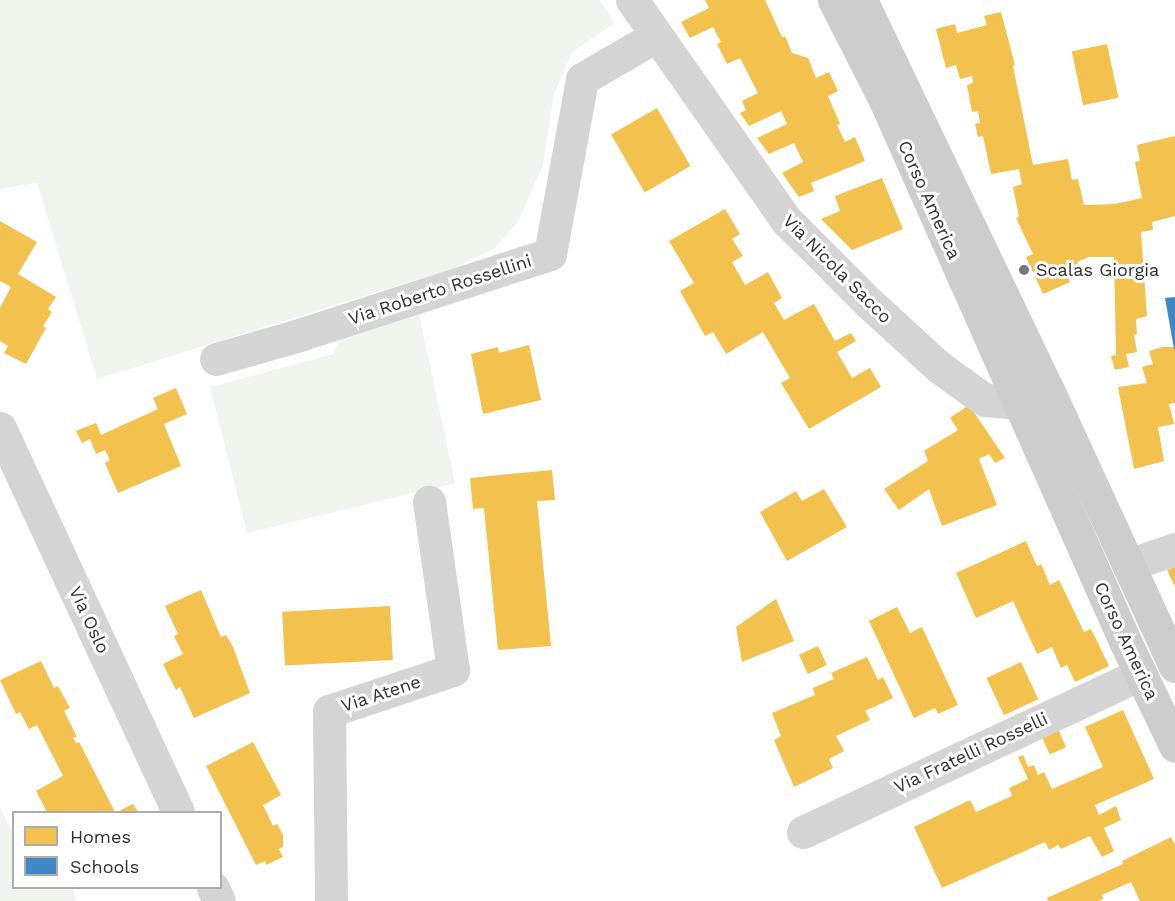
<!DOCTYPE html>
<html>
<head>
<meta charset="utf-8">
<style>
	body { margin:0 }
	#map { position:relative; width:1175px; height:901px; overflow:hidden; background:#fff; font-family:"Work Sans",sans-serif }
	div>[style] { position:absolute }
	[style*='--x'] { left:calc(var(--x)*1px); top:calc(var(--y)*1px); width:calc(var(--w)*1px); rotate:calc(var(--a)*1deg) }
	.green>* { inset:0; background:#f1f4ed }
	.homes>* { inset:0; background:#f2c14e; transform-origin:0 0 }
	.schools>* { inset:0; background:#3f88c5 }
	.street>* { height:33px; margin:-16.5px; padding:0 16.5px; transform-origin:16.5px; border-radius:16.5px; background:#d4d4d4 }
	.secondary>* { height:33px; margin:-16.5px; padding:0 16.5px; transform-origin:16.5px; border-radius:16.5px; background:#cdcdcd }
	.dots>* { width:16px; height:16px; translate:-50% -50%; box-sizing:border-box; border:3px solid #fff; border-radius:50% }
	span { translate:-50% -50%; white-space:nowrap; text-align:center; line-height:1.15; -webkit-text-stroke:6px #fff; paint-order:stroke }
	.street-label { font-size:18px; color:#2f2f2f }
	.poi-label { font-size:18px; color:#2f2f2f }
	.left { translate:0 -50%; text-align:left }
	.legend { position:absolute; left:12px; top:811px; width:210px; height:78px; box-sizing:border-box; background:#fff; border:2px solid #acacac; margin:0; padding:8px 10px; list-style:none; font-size:18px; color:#2f2f2f }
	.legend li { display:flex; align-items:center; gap:12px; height:30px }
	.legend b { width:30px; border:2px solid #acacac }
</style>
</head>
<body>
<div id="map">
	<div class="green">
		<i style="clip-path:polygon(0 0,600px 0,615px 23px,572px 52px,554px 94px,543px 165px,518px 222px,495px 248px,455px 268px,97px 379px,37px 183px,0 189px)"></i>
		<i style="clip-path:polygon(419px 314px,455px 483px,247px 533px,210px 387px,333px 354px,342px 335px)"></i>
		<i style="clip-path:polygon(0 807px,13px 834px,14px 888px,73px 888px,76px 901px,0 901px)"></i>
	</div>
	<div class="homes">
		<i style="clip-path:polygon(705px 0,765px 0,782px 37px,785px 36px,792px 53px,808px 58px,816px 78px,829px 72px,838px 91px,828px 96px,840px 124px,837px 125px,845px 142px,855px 137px,865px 161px,811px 183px,814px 191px,799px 197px,782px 173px,803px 162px,794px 143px,769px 154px,757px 138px,787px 124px,781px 111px,749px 126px,740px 113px,746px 110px,742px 101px,758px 93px,740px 58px,727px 64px,717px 44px,721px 42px,713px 27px,690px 38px,681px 22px,709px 8px)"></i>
		<i style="clip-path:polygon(1001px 12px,1015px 65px,1013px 66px,1033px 165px,1068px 159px,1072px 180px,1078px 179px,1084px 205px,1115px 204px,1142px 198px,1135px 162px,1140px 161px,1137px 145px,1175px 136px,1175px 216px,1152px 222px,1153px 230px,1141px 232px,1147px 316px,1136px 319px,1137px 334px,1134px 335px,1137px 352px,1126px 354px,1129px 367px,1115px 370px,1111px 356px,1116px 355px,1114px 257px,1089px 257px,1077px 262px,1081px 270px,1068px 277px,1070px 282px,1043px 294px,1026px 257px,1033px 254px,1016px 218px,1019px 217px,1013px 187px,1022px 184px,1019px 169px,991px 174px,983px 136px,978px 137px,975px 124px,980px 123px,978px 111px,972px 112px,967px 85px,973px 83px,972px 76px,960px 79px,956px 65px,946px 68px,936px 29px,955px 24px,957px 33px,987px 25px,984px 16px)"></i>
		<i style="left:1107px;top:44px;width:55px;height:36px;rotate:78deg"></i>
		<i style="left:657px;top:108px;width:67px;height:53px;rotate:60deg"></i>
		<i style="clip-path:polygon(882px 178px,903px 229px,852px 250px,821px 219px,840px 211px,835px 196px)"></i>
		<i style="clip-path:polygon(725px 209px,740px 234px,732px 239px,743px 256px,732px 262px,745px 285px,768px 272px,782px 298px,774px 303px,784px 320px,814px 304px,835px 341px,851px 333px,856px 341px,837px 352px,852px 378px,870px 368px,881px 387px,809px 429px,781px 383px,790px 378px,763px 332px,726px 354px,713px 332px,705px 336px,680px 291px,694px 283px,669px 241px)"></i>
		<i style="clip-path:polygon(0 221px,37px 242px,18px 274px,56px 297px,48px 309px,52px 312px,43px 326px,46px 328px,26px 364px,4px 353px,8px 346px,0 341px,0 308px,11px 287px,0 281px)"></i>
		<i style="clip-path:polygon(529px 345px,541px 400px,483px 414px,471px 354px,498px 347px,499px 353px)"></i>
		<i style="clip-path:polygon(1162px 347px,1175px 347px,1175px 403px,1169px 404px,1174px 424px,1158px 427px,1164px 461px,1134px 469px,1118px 387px,1147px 383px,1142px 367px,1153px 364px,1149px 351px)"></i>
		<i style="clip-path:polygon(176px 388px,187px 414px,164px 424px,181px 466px,118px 493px,105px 463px,110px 460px,105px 450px,96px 454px,90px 439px,82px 443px,76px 431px,96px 423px,101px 435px,158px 409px,153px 398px)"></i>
		<i style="clip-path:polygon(969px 405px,1005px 458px,995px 463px,989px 454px,979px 459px,997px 505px,942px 526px,929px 489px,899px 510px,884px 489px,928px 461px,924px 451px,958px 430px,950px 418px)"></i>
		<i style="clip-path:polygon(552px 470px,555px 500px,537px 501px,551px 646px,498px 650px,484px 508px,473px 509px,470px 478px)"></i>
		<i style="clip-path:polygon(824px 489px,847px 527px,787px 561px,760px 512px,796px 491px,802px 501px)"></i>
		<i style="clip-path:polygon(1026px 541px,1037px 566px,1041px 564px,1050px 585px,1059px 580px,1084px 632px,1091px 629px,1109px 666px,1075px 682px,1067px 665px,1061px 668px,1052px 647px,1037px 654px,1013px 601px,976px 618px,956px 573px)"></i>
		<i style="clip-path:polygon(1175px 567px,1175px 587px,1167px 570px)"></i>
		<i style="clip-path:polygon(201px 590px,221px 637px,226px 635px,233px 647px,250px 693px,194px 718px,180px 687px,176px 690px,163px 664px,183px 654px,174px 636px,178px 634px,165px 606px)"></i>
		<i style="clip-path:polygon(776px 599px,794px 641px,742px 662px,736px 627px)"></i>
		<i style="left:390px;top:606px;width:54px;height:108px;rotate:87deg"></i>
		<i style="clip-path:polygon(897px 607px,910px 633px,922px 627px,958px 705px,938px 714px,935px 708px,914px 718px,869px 621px)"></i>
		<i style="left:818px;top:646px;width:21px;height:21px;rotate:65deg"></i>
		<i style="clip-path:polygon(867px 657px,878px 680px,883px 677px,893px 698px,865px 711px,870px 720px,836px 736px,844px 751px,829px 759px,833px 768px,794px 787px,774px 740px,781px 736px,772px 713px,815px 695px,813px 688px,834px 679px,831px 673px)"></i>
		<i style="clip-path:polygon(41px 661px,54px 688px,58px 686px,70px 708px,64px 711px,77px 737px,73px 738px,76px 743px,79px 742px,115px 812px,47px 812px,36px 791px,63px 776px,37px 725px,29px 729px,20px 712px,16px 714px,0 680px)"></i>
		<i style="left:1021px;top:662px;width:41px;height:38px;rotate:65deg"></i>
		<i style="clip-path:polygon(1123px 710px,1154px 779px,1095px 805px,1099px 815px,1116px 806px,1121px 820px,1104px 828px,1114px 851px,1102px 857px,1090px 836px,1061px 849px,1058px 845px,1049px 850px,1045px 842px,942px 888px,914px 827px,970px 800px,976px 812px,1012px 796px,1009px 788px,1028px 779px,1018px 757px,1023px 755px,1028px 767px,1034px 765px,1038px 775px,1044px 772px,1052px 789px,1103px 767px,1085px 727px)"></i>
		<i style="left:1058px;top:729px;width:20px;height:18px;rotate:66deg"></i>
		<i style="clip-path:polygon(253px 742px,281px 795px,263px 805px,273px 826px,277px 824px,283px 835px,283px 847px,279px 849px,283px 857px,266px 865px,265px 861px,256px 865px,206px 766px)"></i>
		<i style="clip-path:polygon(133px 804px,138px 812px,117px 812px)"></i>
		<i style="clip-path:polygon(1171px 837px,1175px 845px,1175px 901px,1140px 901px,1131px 882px,1102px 895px,1103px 899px,1100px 901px,1048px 901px,1047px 898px,1123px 864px,1122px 861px)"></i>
	</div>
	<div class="schools">
		<i style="clip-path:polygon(1175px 297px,1175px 349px,1174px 349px,1165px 298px)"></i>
	</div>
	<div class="street">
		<i style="--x:632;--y:0;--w:270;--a:55"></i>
		<i style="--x:787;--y:221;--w:115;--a:45"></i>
		<i style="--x:868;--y:302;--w:96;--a:42.5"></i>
		<i style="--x:939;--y:367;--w:57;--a:35.7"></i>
		<i style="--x:985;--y:400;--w:33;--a:5"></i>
		<i style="--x:1018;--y:403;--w:28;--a:-27"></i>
		<i style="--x:216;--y:359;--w:83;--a:-16"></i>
		<i style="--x:296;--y:336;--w:267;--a:-17.9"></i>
		<i style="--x:550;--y:254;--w:178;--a:-79.6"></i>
		<i style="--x:582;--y:79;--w:86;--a:-30.2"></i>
		<i style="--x:0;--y:428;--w:423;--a:65.1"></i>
		<i style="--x:1128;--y:565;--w:50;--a:-18.8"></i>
		<i style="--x:803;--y:832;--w:372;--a:-25.1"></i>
		<i style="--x:213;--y:888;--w:14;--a:65"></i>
		<i style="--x:331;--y:901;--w:190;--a:-90.6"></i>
		<i style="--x:329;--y:711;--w:131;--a:-18.3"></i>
		<i style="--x:453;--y:670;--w:170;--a:-98.1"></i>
	</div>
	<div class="secondary">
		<i style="--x:834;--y:0;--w:112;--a:63"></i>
		<i style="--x:885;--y:100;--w:592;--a:66.08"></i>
		<i style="--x:1125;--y:641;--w:116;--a:64.5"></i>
		<i style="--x:861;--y:0;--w:430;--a:64.4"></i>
		<i style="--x:1047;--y:388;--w:306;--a:65.3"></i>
	</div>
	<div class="dots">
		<i style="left:1024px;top:270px;background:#787878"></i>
	</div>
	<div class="street-label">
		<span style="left:929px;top:200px;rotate:66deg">Corso America</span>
		<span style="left:837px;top:269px;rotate:45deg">Via Nicola Sacco</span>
		<span style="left:440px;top:290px;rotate:-18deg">Via Roberto Rossellini</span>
		<span style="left:89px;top:620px;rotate:65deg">Via Oslo</span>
		<span style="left:1126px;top:641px;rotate:65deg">Corso America</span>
		<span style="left:381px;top:694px;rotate:-18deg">Via Atene</span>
		<span style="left:971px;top:753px;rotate:-25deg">Via Fratelli Rosselli</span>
	</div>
	<div class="poi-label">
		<span class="left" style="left:1036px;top:270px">Scalas Giorgia</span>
	</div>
	<ul class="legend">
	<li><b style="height:16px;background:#f2c14e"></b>Homes</li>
	<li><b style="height:16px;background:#3f88c5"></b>Schools</li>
	</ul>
</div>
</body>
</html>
